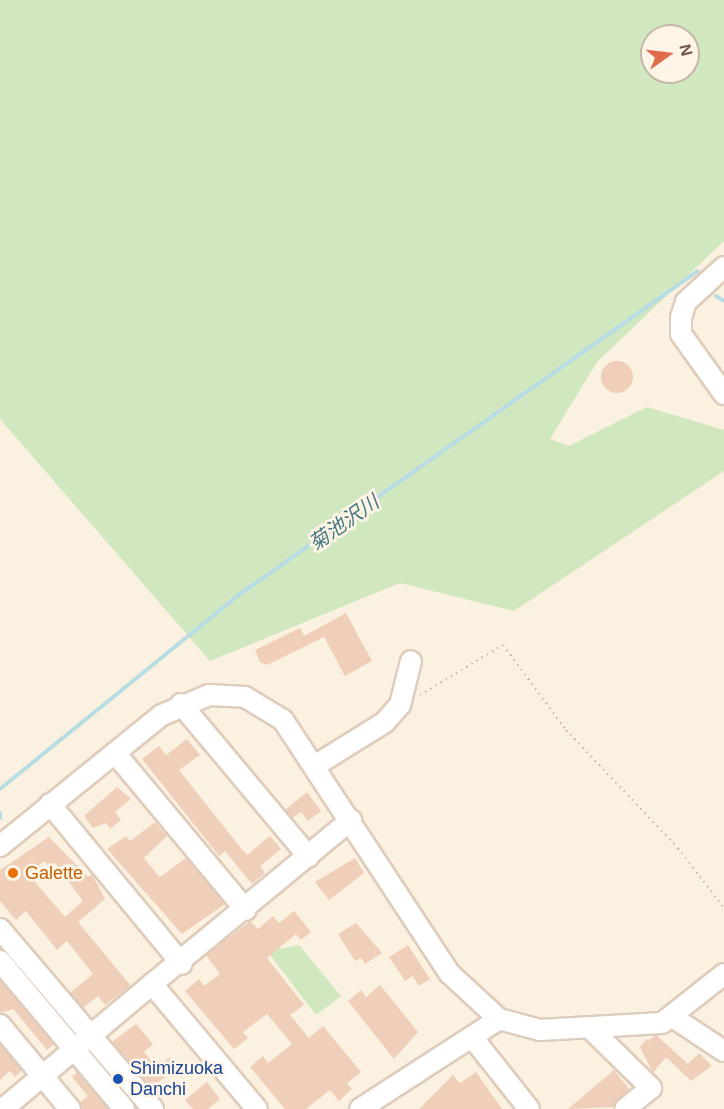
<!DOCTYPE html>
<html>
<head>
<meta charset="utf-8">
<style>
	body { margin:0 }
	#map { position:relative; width:724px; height:1109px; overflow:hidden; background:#fbf1e0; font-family:Helvetica,"Noto Sans JP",sans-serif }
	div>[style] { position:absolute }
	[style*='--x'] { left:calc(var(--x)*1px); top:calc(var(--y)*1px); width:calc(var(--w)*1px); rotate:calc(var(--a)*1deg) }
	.green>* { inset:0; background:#d0e7c0 }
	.stream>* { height:4px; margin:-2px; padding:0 2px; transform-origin:2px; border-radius:2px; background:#b7dce3 }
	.building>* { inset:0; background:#efcfba }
	.round { border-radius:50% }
	.path>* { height:2px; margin-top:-1px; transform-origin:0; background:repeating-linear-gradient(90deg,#d3b29d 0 1.5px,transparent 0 6px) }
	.roads { filter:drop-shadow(2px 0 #decdbd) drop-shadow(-2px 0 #decdbd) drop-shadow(0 2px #decdbd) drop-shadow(0 -2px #decdbd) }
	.minor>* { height:20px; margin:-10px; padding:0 10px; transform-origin:10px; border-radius:10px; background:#fff }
	.dots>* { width:16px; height:16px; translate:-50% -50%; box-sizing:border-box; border:3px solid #fef5e6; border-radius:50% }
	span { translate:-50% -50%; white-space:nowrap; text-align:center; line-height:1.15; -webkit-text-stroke:5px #fef5e6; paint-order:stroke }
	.food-label { font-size:18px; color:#c56008 }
	.left { translate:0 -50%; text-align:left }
	.transit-label { font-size:18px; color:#164399 }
	.water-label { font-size:20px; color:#447883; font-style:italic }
	.north { position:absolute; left:640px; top:24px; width:60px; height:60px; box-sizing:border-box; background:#fef5e6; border:2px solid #c5b6a7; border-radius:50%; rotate:76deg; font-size:16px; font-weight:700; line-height:24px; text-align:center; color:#705749 }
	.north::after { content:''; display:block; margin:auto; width:21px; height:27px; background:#df6c4b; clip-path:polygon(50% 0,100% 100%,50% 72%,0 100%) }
</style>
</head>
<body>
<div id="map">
	<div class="green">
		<i style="clip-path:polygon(evenodd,0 0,724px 0,724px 241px,597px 362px,550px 439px,569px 446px,647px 407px,724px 430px,724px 471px,514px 611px,400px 583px,210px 661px,0 419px,0 0,652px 36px,688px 36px,688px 72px,652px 72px,652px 36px)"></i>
		<i style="clip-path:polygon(299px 945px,341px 996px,316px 1015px,267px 951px)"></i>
	</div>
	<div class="stream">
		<i style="--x:716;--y:296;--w:9;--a:32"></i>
		<i style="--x:0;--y:789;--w:304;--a:-39.1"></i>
		<i style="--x:236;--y:597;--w:565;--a:-35.21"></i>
		<i style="--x:0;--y:813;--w:5;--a:90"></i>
	</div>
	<div class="building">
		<i class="round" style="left:601px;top:361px;width:32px;height:32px"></i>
		<i style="clip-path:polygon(346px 613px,372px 661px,345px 676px,324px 637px,267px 665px,260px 662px,255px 650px,300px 628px,304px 636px)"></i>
		<i style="clip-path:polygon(187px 739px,200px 755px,179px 770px,240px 847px,247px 855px,270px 836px,281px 849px,260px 866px,265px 873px,252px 884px,225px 851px,219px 856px,142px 759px,159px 746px,166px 755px)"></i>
		<i style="clip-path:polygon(117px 787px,131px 799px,115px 812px,121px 820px,110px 829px,106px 823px,93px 828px,84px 816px)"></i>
		<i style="clip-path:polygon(307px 792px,321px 811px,308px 821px,301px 812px,292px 818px,285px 810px)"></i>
		<i style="clip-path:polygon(155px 822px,167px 836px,144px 858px,157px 874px,160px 877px,186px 858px,225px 904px,182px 934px,107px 849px,126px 836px,130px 841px)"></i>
		<i style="clip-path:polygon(evenodd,49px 837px,88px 877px,92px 874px,105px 899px,78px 922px,131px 986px,105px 1005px,98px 996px,83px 1008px,70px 993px,93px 974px,67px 941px,57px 950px,26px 911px,16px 920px,0 901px,0 870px,49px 837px,44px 861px,49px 867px,55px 863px,83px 901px,65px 917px,28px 874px,44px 861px)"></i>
		<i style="clip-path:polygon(355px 858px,364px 873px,329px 900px,315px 882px)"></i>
		<i style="clip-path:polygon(294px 911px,311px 932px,301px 940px,296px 934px,267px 958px,304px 1005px,290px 1015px,309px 1038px,323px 1026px,361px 1072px,347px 1083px,352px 1089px,339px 1101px,330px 1090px,306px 1109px,285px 1109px,250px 1067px,263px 1056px,268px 1063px,292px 1044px,267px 1014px,243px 1032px,248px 1038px,234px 1049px,185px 991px,199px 979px,204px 986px,220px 974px,206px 955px,250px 921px,258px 929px,273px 916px,279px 923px)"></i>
		<i style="clip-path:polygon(356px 923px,382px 953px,365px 964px,361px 958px,355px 961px,338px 934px)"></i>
		<i style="clip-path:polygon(408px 945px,430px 979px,419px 986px,413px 976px,405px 981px,389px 957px)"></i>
		<i style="clip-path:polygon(0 980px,54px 1044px,47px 1050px,13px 1009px,0 1013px)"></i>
		<i style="clip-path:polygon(380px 985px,418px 1032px,394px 1059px,348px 1001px,361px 990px,366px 997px)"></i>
		<i style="clip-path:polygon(136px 1024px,153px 1044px,144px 1052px,157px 1068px,170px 1057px,178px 1067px,151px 1088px,112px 1042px)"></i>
		<i style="clip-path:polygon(656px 1035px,688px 1064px,699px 1053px,712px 1066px,691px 1081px,666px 1057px,653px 1073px,640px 1047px,647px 1039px,655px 1046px,649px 1040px)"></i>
		<i style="clip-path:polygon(0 1044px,22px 1070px,15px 1077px,10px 1071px,0 1080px)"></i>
		<i style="clip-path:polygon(614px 1070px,630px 1090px,613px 1107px,568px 1109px)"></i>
		<i style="clip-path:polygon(77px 1072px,108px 1109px,82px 1109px,80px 1102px,88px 1096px,72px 1077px)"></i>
		<i style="clip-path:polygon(476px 1072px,502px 1109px,419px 1109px,453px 1075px,460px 1083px)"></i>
		<i style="clip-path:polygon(207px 1082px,220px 1099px,208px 1109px,193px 1109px,185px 1100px)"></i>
	</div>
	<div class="path">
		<i style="--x:420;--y:695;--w:97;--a:-31.1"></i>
		<i style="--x:503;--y:645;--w:106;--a:53.5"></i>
		<i style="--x:566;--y:730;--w:163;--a:46.5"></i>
		<i style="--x:678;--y:848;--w:76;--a:52.5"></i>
	</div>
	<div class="roads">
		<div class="minor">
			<i style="--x:724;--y:267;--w:52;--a:137.4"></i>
			<i style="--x:686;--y:302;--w:16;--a:108"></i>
			<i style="--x:681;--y:317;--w:17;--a:90"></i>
			<i style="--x:681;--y:334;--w:74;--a:54.4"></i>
			<i style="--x:181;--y:704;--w:199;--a:50.1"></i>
			<i style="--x:115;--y:753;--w:204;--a:50.2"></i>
			<i style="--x:316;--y:765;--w:81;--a:-31.9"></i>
			<i style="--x:385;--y:722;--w:23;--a:-49"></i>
			<i style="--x:400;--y:705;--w:45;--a:-76"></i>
			<i style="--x:50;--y:804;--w:207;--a:50.5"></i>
			<i style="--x:0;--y:846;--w:208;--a:-39"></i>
			<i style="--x:162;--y:715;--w:51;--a:-23.1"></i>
			<i style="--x:209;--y:695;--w:36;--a:3"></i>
			<i style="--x:245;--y:697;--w:44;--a:31.2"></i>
			<i style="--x:283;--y:720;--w:303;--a:56.7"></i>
			<i style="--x:449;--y:973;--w:68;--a:42.6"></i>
			<i style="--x:499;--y:1019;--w:42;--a:15"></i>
			<i style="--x:540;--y:1030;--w:122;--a:-3.3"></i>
			<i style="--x:662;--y:1023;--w:79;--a:-38.3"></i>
			<i style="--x:0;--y:929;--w:236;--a:49.6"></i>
			<i style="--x:0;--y:961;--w:193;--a:50"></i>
			<i style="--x:152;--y:984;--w:258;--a:-39.5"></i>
			<i style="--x:674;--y:1018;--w:60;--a:33.4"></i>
			<i style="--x:0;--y:1025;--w:109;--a:50.2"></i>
			<i style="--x:592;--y:1030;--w:83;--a:44.5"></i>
			<i style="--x:651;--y:1088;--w:33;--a:141"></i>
			<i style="--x:472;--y:1037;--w:92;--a:51.6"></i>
			<i style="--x:3;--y:1109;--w:194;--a:-40"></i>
			<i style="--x:152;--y:984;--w:163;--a:50"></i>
			<i style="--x:360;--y:1109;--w:166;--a:-32.9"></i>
		</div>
	</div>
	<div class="dots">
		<i style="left:13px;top:873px;background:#e8710a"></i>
		<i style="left:118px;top:1079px;background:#1a4fb4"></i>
	</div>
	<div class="food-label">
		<span class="left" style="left:25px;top:873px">Galette</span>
	</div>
	<div class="transit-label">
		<span class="left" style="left:130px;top:1079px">Shimizuoka<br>Danchi</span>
	</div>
	<div class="water-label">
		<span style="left:344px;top:523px;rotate:-35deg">菊池沢川</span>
	</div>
	<div class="north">N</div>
</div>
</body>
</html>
